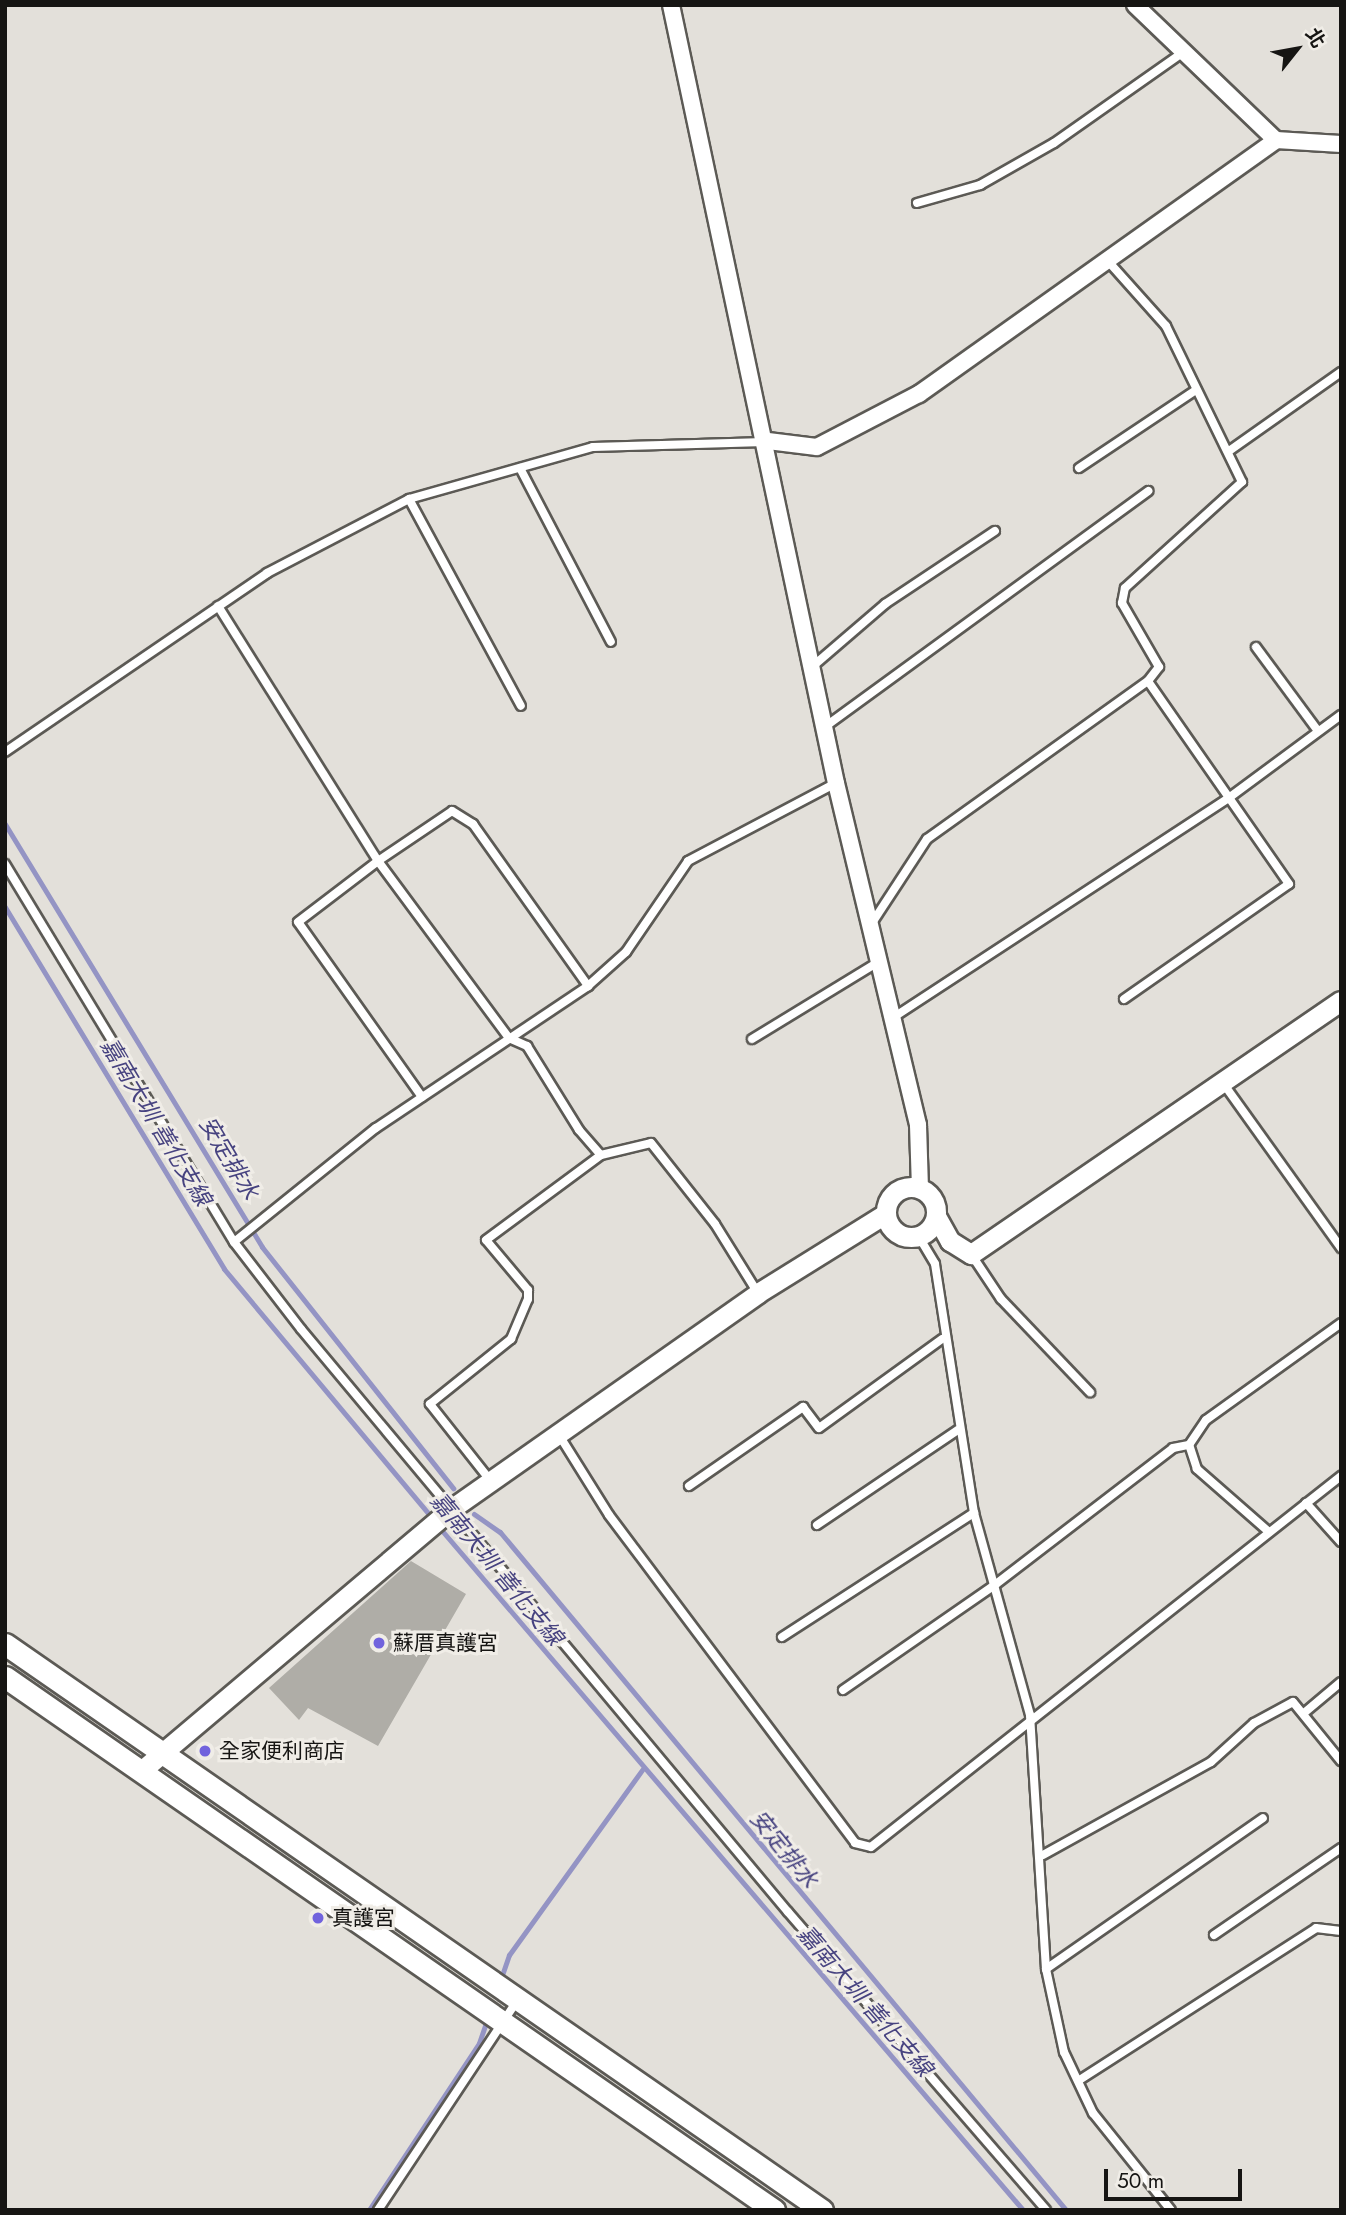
<!DOCTYPE html>
<html>
<head>
<meta charset="utf-8">
<style>
	body { margin:0 }
	#map { position:relative; width:1346px; height:2215px; overflow:hidden; background:#e3e0da; font-family:Jost,"Noto Sans TC",sans-serif }
	div>[style] { position:absolute }
	[style*='--x'] { left:calc(var(--x)*1px); top:calc(var(--y)*1px); width:calc(var(--w)*1px); rotate:calc(var(--a)*1deg) }
	.stream>* { height:5px; margin:-2.5px; padding:0 2.5px; transform-origin:2.5px; border-radius:2.5px; background:#9494c4 }
	.building>* { inset:0; background:#afada7 }
	.roads { filter:drop-shadow(2px 0 #5c5a55) drop-shadow(-2px 0 #5c5a55) drop-shadow(0 2px #5c5a55) drop-shadow(0 -2px #5c5a55) }
	.service>* { height:8px; margin:-4px; padding:0 4px; transform-origin:4px; border-radius:4px; background:#fff }
	.minor>* { height:16px; margin:-8px; padding:0 8px; transform-origin:8px; border-radius:8px; background:#fff }
	.tertiary>* { height:19px; margin:-9.5px; padding:0 9.5px; transform-origin:9.5px; border-radius:9.5px; background:#fff }
	.tertiary>.ring { margin:-9.5px; padding:0; box-sizing:content-box; background:none; border:19px solid #fff; border-radius:50% }
	.secondary>* { height:21px; margin:-10.5px; padding:0 10.5px; transform-origin:10.5px; border-radius:10.5px; background:#fff }
	.dots>* { width:19px; height:19px; translate:-50% -50%; box-sizing:border-box; border:4px solid #f0ede7; border-radius:50% }
	span { translate:-50% -50%; white-space:nowrap; text-align:center; line-height:1.15; -webkit-text-stroke:6px #f0ede7; paint-order:stroke }
	.poi-label { font-size:21px; color:#161513 }
	.left { translate:0 -50%; text-align:left }
	.water-label { font-size:23px; color:#474380; font-style:italic }
	.frame { position:absolute; inset:0; border:7px solid #161513; pointer-events:none }
	.north { position:absolute; left:1262px; top:14px; width:70px; height:70px; -webkit-text-stroke:5px #f0ede7; paint-order:stroke; rotate:59deg; font-size:19px; font-weight:700; line-height:28px; text-align:center; color:#161513 }
	.north::after { content:''; display:block; margin:auto; width:24px; height:32px; background:#161513; clip-path:polygon(50% 0,100% 100%,50% 72%,0 100%) }
	.scale { position:absolute; left:1104px; top:2169px; width:138px; height:32px; box-sizing:border-box; border:4px solid #161513; border-top:0; padding-left:9px; font-size:21px; line-height:24px; white-space:nowrap; color:#161513; -webkit-text-stroke:5px #f0ede7; paint-order:stroke }
</style>
</head>
<body>
<div id="map">
	<div class="stream">
		<i style="--x:5;--y:824;--w:495;--a:58.7"></i>
		<i style="--x:262;--y:1247;--w:308;--a:51.6"></i>
		<i style="--x:5;--y:907;--w:423;--a:58.8"></i>
		<i style="--x:224;--y:1269;--w:324;--a:50.1"></i>
		<i style="--x:474;--y:1514;--w:32;--a:35"></i>
		<i style="--x:500;--y:1532;--w:883;--a:50.14"></i>
		<i style="--x:438;--y:1526;--w:900;--a:49.46"></i>
		<i style="--x:500;--y:1981;--w:28;--a:-71"></i>
		<i style="--x:509;--y:1955;--w:228;--a:-54.3"></i>
		<i style="--x:369;--y:2210;--w:200;--a:-56.6"></i>
		<i style="--x:479;--y:2043;--w:28;--a:-71"></i>
	</div>
	<div class="building">
		<i style="clip-path:polygon(411px 1561px,466px 1594px,378px 1746px,308px 1708px,299px 1720px,269px 1688px)"></i>
	</div>
	<div class="roads">
		<div class="service">
			<i style="--x:917;--y:203;--w:66;--a:-15.9"></i>
			<i style="--x:980;--y:185;--w:85;--a:-29.6"></i>
			<i style="--x:1054;--y:143;--w:160;--a:-35.1"></i>
			<i style="--x:1229;--y:451;--w:137;--a:-35.2"></i>
			<i style="--x:520;--y:468;--w:196;--a:62.4"></i>
			<i style="--x:1079;--y:468;--w:141;--a:-33.7"></i>
			<i style="--x:409;--y:499;--w:235;--a:61.6"></i>
			<i style="--x:218;--y:606;--w:301;--a:57.9"></i>
			<i style="--x:378;--y:861;--w:220;--a:53.5"></i>
			<i style="--x:509;--y:1038;--w:20;--a:24"></i>
			<i style="--x:527;--y:1046;--w:99;--a:58.2"></i>
			<i style="--x:579;--y:1130;--w:33;--a:49"></i>
			<i style="--x:601;--y:1155;--w:51;--a:-13.5"></i>
			<i style="--x:651;--y:1143;--w:103;--a:51.7"></i>
			<i style="--x:715;--y:1224;--w:81;--a:58.1"></i>
			<i style="--x:1256;--y:647;--w:104;--a:53.6"></i>
			<i style="--x:813;--y:666;--w:95;--a:-40.7"></i>
			<i style="--x:885;--y:604;--w:132;--a:-33.6"></i>
			<i style="--x:826;--y:726;--w:399;--a:-36.1"></i>
			<i style="--x:5;--y:752;--w:317;--a:-34.3"></i>
			<i style="--x:267;--y:573;--w:160;--a:-27.5"></i>
			<i style="--x:409;--y:499;--w:191;--a:-15.8"></i>
			<i style="--x:593;--y:447;--w:172;--a:-1.7"></i>
			<i style="--x:5;--y:864;--w:442;--a:58.8"></i>
			<i style="--x:234;--y:1242;--w:110;--a:52.4"></i>
			<i style="--x:301;--y:1329;--w:760;--a:50.13"></i>
			<i style="--x:788;--y:1912;--w:394;--a:49.1"></i>
			<i style="--x:872;--y:923;--w:100;--a:-56.8"></i>
			<i style="--x:927;--y:839;--w:272;--a:-35.6"></i>
			<i style="--x:1148;--y:681;--w:18;--a:-52"></i>
			<i style="--x:1159;--y:667;--w:74;--a:-120"></i>
			<i style="--x:1122;--y:603;--w:15;--a:-79"></i>
			<i style="--x:1125;--y:588;--w:158;--a:-42.2"></i>
			<i style="--x:1242;--y:482;--w:174;--a:-116"></i>
			<i style="--x:1166;--y:326;--w:89;--a:-131.8"></i>
			<i style="--x:1124;--y:999;--w:201;--a:-34.9"></i>
			<i style="--x:1289;--y:884;--w:247;--a:-124.8"></i>
			<i style="--x:894;--y:1017;--w:402;--a:-33.2"></i>
			<i style="--x:1230;--y:797;--w:138;--a:-36.5"></i>
			<i style="--x:752;--y:1039;--w:148;--a:-31.4"></i>
			<i style="--x:1223;--y:1083;--w:203;--a:54.4"></i>
			<i style="--x:422;--y:1097;--w:214;--a:-125.3"></i>
			<i style="--x:298;--y:922;--w:101;--a:-37.3"></i>
			<i style="--x:378;--y:861;--w:89;--a:-34"></i>
			<i style="--x:452;--y:811;--w:25;--a:32"></i>
			<i style="--x:473;--y:824;--w:199;--a:54.6"></i>
			<i style="--x:919;--y:1237;--w:31;--a:59"></i>
			<i style="--x:935;--y:1264;--w:252;--a:81.1"></i>
			<i style="--x:974;--y:1513;--w:210;--a:74.5"></i>
			<i style="--x:1030;--y:1715;--w:255;--a:86.4"></i>
			<i style="--x:1046;--y:1969;--w:85;--a:77.8"></i>
			<i style="--x:1064;--y:2052;--w:68;--a:64.6"></i>
			<i style="--x:1093;--y:2113;--w:124;--a:51.2"></i>
			<i style="--x:234;--y:1242;--w:182;--a:-38.8"></i>
			<i style="--x:376;--y:1128;--w:255;--a:-33.8"></i>
			<i style="--x:588;--y:986;--w:51;--a:-41.8"></i>
			<i style="--x:626;--y:952;--w:110;--a:-55.7"></i>
			<i style="--x:688;--y:861;--w:167;--a:-27.8"></i>
			<i style="--x:971;--y:1254;--w:54;--a:56.3"></i>
			<i style="--x:1001;--y:1299;--w:129;--a:46.3"></i>
			<i style="--x:559;--y:1435;--w:94;--a:58"></i>
			<i style="--x:609;--y:1515;--w:410;--a:53.1"></i>
			<i style="--x:855;--y:1843;--w:16;--a:14"></i>
			<i style="--x:871;--y:1847;--w:599;--a:-38.29"></i>
			<i style="--x:490;--y:1480;--w:97;--a:-128.3"></i>
			<i style="--x:430;--y:1404;--w:104;--a:-38.7"></i>
			<i style="--x:511;--y:1339;--w:43;--a:-67"></i>
			<i style="--x:528;--y:1299;--w:9;--a:-90"></i>
			<i style="--x:528;--y:1290;--w:65;--a:-130"></i>
			<i style="--x:486;--y:1240;--w:143;--a:-36.5"></i>
			<i style="--x:689;--y:1486;--w:139;--a:-34.7"></i>
			<i style="--x:803;--y:1407;--w:26;--a:53"></i>
			<i style="--x:819;--y:1428;--w:152;--a:-35.9"></i>
			<i style="--x:1306;--y:1503;--w:52;--a:48.1"></i>
			<i style="--x:817;--y:1525;--w:170;--a:-34"></i>
			<i style="--x:1269;--y:1532;--w:96;--a:-138.8"></i>
			<i style="--x:1197;--y:1469;--w:25;--a:-108"></i>
			<i style="--x:1189;--y:1445;--w:30;--a:-56"></i>
			<i style="--x:1206;--y:1420;--w:166;--a:-35.7"></i>
			<i style="--x:782;--y:1637;--w:229;--a:-32.9"></i>
			<i style="--x:843;--y:1690;--w:186;--a:-34.7"></i>
			<i style="--x:996;--y:1584;--w:223;--a:-37.5"></i>
			<i style="--x:1173;--y:1448;--w:16;--a:-11"></i>
			<i style="--x:1304;--y:1713;--w:48;--a:-40"></i>
			<i style="--x:1043;--y:1855;--w:192;--a:-29"></i>
			<i style="--x:1211;--y:1762;--w:58;--a:-42.2"></i>
			<i style="--x:1254;--y:1723;--w:44;--a:-28.3"></i>
			<i style="--x:1293;--y:1702;--w:76;--a:50.9"></i>
			<i style="--x:1214;--y:1935;--w:154;--a:-34.4"></i>
			<i style="--x:1046;--y:1969;--w:264;--a:-34.8"></i>
			<i style="--x:1081;--y:2079;--w:279;--a:-32.7"></i>
			<i style="--x:1316;--y:1928;--w:25;--a:7"></i>
			<i style="--x:378;--y:2210;--w:251;--a:-56.4"></i>
		</div>
		<div class="minor">
			<i style="--x:671;--y:5;--w:795;--a:78.03"></i>
			<i style="--x:836;--y:783;--w:352;--a:76.5"></i>
			<i style="--x:918;--y:1125;--w:64;--a:88.2"></i>
			<i style="--x:1135;--y:5;--w:195;--a:43.8"></i>
			<i style="--x:1276;--y:140;--w:65;--a:3.5"></i>
			<i style="--x:768;--y:441;--w:49;--a:7"></i>
			<i style="--x:817;--y:447;--w:115;--a:-27.5"></i>
			<i style="--x:919;--y:394;--w:438;--a:-35.4"></i>
		</div>
		<div class="tertiary">
			<i class="ring" style="left:886px;top:1187px;width:31px;height:31px"></i>
			<i style="--x:936;--y:1216;--w:29;--a:61"></i>
			<i style="--x:950;--y:1241;--w:25;--a:32"></i>
			<i style="--x:971;--y:1254;--w:448;--a:-34.4"></i>
			<i style="--x:141;--y:1771;--w:406;--a:-40.2"></i>
			<i style="--x:451;--y:1509;--w:375;--a:-35.1"></i>
			<i style="--x:758;--y:1293;--w:150;--a:-31.9"></i>
		</div>
		<div class="secondary">
			<i style="--x:5;--y:1644;--w:994;--a:34.71"></i>
			<i style="--x:5;--y:1677;--w:936;--a:34.73"></i>
		</div>
	</div>
	<div class="dots">
		<i style="left:379px;top:1643px;background:#7163dd"></i>
		<i style="left:205px;top:1751px;background:#7163dd"></i>
		<i style="left:318px;top:1918px;background:#7163dd"></i>
	</div>
	<div class="poi-label">
		<span class="left" style="left:393px;top:1643px">蘇厝真護宮</span>
		<span class="left" style="left:219px;top:1751px">全家便利商店</span>
		<span class="left" style="left:332px;top:1918px">真護宮</span>
	</div>
	<div class="water-label">
		<span style="left:156px;top:1122px;rotate:59deg">嘉南大圳 善化支線</span>
		<span style="left:229px;top:1158px;rotate:59deg">安定排水</span>
		<span style="left:497px;top:1569px;rotate:50deg">嘉南大圳 善化支線</span>
		<span style="left:784px;top:1849px;rotate:51deg">安定排水</span>
		<span style="left:865px;top:2001px;rotate:49deg">嘉南大圳 善化支線</span>
	</div>
	<div class="frame"></div>
	<div class="north">北</div>
	<div class="scale">50 m</div>
</div>
</body>
</html>
